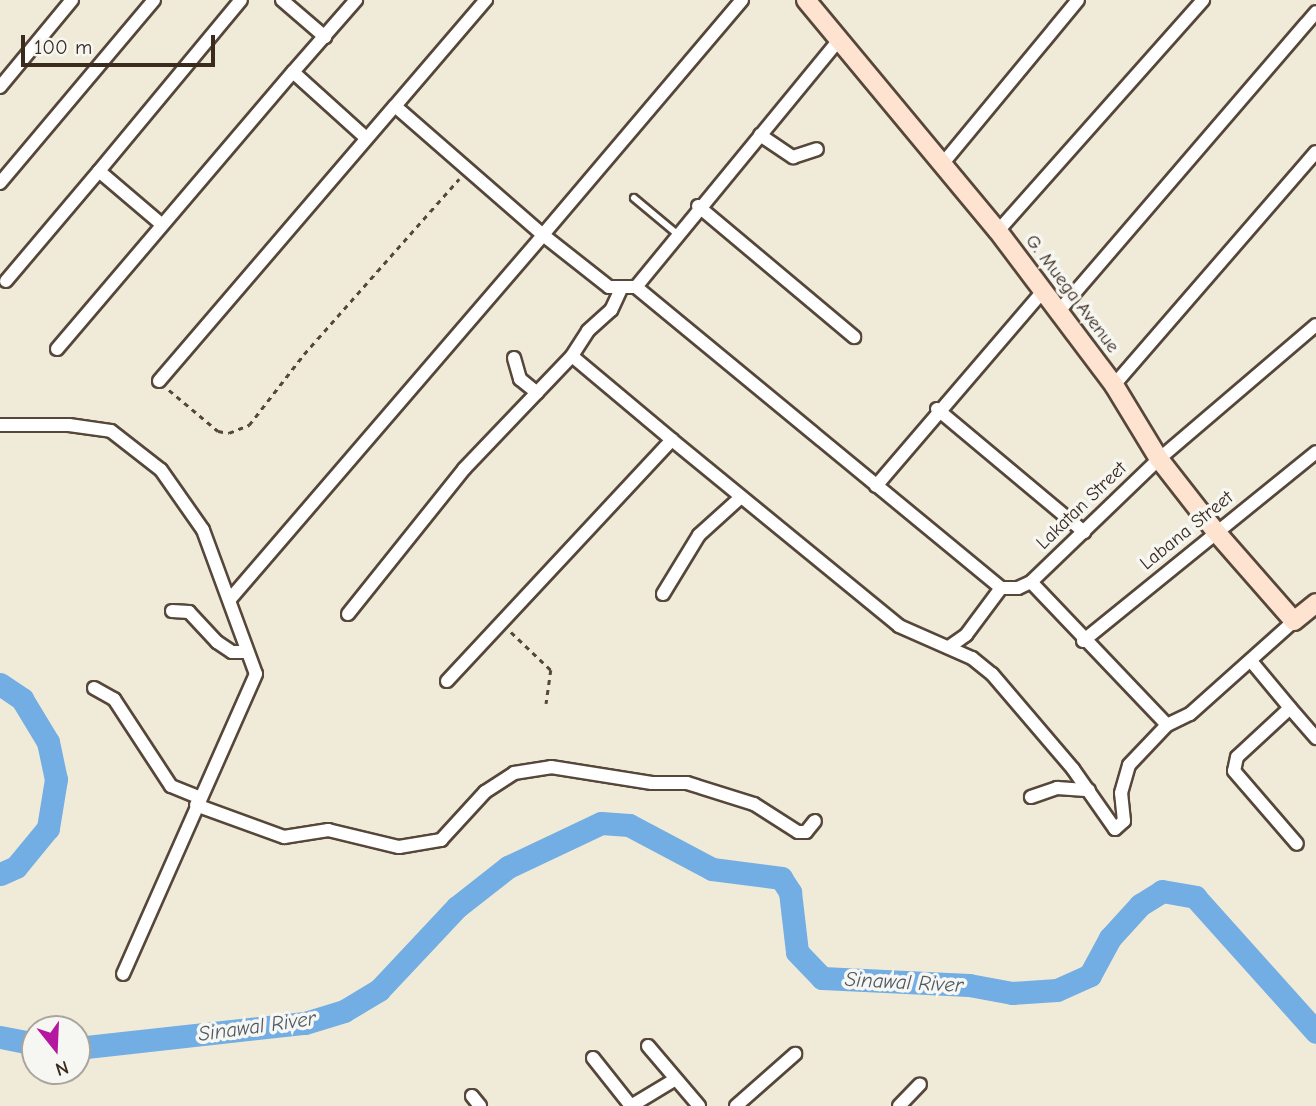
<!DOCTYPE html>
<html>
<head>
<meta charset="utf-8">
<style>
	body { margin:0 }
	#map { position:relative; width:1316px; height:1106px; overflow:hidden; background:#f0ebd8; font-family:"Comic Neue",sans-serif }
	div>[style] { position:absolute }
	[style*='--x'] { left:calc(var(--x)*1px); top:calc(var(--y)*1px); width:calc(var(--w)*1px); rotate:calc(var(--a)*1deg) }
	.river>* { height:23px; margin:-11.5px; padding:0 11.5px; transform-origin:11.5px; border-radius:11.5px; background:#72ade3 }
	.path>* { height:2.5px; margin-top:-1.25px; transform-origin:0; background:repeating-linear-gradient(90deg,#56473a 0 5px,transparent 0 10px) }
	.roads { filter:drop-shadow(2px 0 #56473a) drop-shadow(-2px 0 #56473a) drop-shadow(0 2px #56473a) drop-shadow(0 -2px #56473a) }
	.lane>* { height:6px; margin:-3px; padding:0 3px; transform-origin:3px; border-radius:3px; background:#fff }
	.street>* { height:12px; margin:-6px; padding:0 6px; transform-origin:6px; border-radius:6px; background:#fff }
	.secondary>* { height:18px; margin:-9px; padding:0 9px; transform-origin:9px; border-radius:9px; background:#fee3d1 }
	span { translate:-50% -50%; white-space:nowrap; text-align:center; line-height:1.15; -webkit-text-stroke:7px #f6f6f2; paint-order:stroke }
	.street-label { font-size:19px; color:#3b2a1e }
	.water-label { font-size:21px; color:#4e5863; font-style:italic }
	.north { position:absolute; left:21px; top:1015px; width:70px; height:70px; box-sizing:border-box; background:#f6f6f2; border:2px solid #aba49d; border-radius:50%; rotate:162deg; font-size:19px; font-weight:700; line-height:28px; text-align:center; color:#3b2a1e }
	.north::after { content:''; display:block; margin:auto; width:24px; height:32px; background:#b5179e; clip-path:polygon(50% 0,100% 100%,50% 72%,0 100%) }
	.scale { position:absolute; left:21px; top:35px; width:194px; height:32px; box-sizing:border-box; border:4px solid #3b2a1e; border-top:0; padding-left:9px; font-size:21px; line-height:24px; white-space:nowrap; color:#3b2a1e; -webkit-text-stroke:5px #f6f6f2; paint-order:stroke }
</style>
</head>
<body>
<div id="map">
	<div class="river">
		<i style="--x:0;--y:684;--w:27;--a:34"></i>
		<i style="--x:22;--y:699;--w:50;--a:58.8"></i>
		<i style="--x:48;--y:742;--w:38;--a:78"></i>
		<i style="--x:56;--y:779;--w:50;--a:99.3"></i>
		<i style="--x:48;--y:828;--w:50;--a:129.4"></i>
		<i style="--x:16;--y:867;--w:17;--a:156"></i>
		<i style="--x:0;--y:1037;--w:36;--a:11"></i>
		<i style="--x:77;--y:1048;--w:229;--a:-6.3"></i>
		<i style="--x:305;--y:1023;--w:41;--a:-17.1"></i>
		<i style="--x:344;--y:1011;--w:41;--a:-31"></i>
		<i style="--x:379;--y:990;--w:114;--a:-46.8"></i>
		<i style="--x:457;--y:907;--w:65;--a:-38.1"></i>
		<i style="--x:508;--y:867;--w:103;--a:-25.3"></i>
		<i style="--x:601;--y:823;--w:28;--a:4"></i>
		<i style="--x:629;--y:825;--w:94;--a:27.9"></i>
		<i style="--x:712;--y:869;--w:70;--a:7.4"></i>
		<i style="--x:781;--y:878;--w:17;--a:57"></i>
		<i style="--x:790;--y:892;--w:60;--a:83.3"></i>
		<i style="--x:797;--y:952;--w:36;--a:46"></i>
		<i style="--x:822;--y:978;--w:147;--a:2.7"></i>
		<i style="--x:969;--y:985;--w:44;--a:10.5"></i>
		<i style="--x:1012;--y:993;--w:45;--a:-3.8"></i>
		<i style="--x:1057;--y:990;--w:36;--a:-24"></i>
		<i style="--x:1090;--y:975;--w:42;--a:-61.6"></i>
		<i style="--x:1110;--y:938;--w:45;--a:-47.7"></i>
		<i style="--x:1140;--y:905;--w:26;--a:-32"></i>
		<i style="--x:1162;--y:891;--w:34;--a:10"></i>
		<i style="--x:1195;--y:897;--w:181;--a:48.1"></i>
	</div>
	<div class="path">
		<i style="--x:169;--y:390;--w:64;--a:39.9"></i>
		<i style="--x:218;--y:431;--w:11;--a:10"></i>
		<i style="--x:229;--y:433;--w:22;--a:-22"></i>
		<i style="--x:249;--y:425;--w:90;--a:-52.2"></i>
		<i style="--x:304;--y:354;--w:234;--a:-48.5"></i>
		<i style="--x:511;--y:632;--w:55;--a:43.5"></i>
		<i style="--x:551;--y:670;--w:34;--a:98"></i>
	</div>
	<div class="roads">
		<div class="lane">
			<i style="--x:634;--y:198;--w:55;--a:39.8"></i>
		</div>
		<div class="street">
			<i style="--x:282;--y:0;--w:57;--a:40.7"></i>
			<i style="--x:742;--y:0;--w:308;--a:130.3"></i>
			<i style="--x:543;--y:235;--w:84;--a:38.2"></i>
			<i style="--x:609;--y:287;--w:27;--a:0"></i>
			<i style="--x:636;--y:287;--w:317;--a:-50.6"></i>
			<i style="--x:293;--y:72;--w:96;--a:-48.8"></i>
			<i style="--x:0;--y:87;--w:113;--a:-50.4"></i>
			<i style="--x:760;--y:135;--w:40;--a:34"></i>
			<i style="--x:793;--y:157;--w:25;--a:-18"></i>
			<i style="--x:944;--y:162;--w:210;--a:-50.4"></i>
			<i style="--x:0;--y:183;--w:239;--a:-49.9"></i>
			<i style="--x:698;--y:206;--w:204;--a:40"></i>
			<i style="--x:160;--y:223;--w:80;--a:-139.6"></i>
			<i style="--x:99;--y:171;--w:222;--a:-50.3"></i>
			<i style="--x:998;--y:231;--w:309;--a:-48.4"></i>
			<i style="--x:6;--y:281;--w:144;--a:-49.8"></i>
			<i style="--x:636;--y:287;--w:473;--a:39.5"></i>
			<i style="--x:1001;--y:588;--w:17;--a:0"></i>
			<i style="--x:1018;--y:588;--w:14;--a:-25"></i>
			<i style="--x:1031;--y:582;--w:197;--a:46.4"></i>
			<i style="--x:1167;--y:725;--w:25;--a:-26"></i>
			<i style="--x:1190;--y:714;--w:140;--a:-41.8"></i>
			<i style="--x:621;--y:289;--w:23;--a:115"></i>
			<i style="--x:611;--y:310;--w:31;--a:138"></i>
			<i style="--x:588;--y:331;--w:30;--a:123"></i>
			<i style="--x:572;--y:356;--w:131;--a:40"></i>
			<i style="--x:1059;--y:311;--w:394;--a:-49.3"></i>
			<i style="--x:57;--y:349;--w:364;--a:-49.6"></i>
			<i style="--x:293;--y:72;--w:97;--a:42.1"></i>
			<i style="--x:514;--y:358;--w:22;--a:74"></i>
			<i style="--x:520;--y:379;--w:22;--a:39"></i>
			<i style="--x:159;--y:381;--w:362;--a:-49.4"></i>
			<i style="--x:1114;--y:385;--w:308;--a:-49.1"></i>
			<i style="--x:937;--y:409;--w:192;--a:39.9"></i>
			<i style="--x:0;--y:425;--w:69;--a:0"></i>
			<i style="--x:69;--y:425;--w:42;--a:8.1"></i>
			<i style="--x:111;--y:431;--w:63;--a:38"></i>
			<i style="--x:161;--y:470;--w:73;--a:55"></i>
			<i style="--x:203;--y:530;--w:153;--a:69.8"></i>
			<i style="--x:256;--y:674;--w:328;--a:113.9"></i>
			<i style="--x:876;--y:486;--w:255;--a:-49.4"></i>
			<i style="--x:1031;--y:582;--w:178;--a:-43.9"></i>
			<i style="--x:1159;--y:459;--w:206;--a:-40.5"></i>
			<i style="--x:663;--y:594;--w:69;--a:-58.6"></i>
			<i style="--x:699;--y:535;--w:55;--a:-42.1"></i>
			<i style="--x:231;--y:598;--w:479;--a:-49.3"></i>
			<i style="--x:543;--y:235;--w:196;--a:-138.9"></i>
			<i style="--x:395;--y:106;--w:140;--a:-49.4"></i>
			<i style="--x:172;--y:611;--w:17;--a:3"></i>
			<i style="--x:189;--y:612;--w:41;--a:47"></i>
			<i style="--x:217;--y:642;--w:18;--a:34"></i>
			<i style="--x:232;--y:652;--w:15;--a:0"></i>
			<i style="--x:348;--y:614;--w:186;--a:-51.3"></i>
			<i style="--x:464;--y:469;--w:156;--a:-46.3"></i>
			<i style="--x:1083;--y:641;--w:300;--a:-39"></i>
			<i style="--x:949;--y:647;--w:21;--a:-35"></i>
			<i style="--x:966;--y:635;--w:59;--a:-53.3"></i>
			<i style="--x:1251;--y:661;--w:61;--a:50.3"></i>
			<i style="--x:1290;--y:708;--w:72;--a:137.2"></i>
			<i style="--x:1237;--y:757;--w:14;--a:102"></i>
			<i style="--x:1234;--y:771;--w:96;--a:49.2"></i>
			<i style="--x:447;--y:681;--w:330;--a:-47"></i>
			<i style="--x:672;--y:440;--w:293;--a:39.3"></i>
			<i style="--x:899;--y:626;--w:80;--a:23.7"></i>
			<i style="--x:972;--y:658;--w:26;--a:39"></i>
			<i style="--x:992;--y:674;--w:125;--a:49.5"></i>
			<i style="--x:1073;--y:769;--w:73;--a:55"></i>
			<i style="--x:1115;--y:829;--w:12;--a:-42"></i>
			<i style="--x:1124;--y:821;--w:28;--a:-96"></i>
			<i style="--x:1121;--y:793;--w:29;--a:-74"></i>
			<i style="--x:1129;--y:765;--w:55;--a:-46.5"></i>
			<i style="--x:94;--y:688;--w:23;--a:29"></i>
			<i style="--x:114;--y:699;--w:104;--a:56.8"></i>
			<i style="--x:171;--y:786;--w:29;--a:22"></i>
			<i style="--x:1290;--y:708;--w:40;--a:49"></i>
			<i style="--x:1031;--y:797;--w:28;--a:-19"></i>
			<i style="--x:1057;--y:788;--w:32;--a:4"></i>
			<i style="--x:196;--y:805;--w:94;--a:20"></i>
			<i style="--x:284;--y:837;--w:45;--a:-9"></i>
			<i style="--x:328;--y:830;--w:73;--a:13.5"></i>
			<i style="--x:399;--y:847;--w:43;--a:-9.5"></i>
			<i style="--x:441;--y:840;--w:65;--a:-47.5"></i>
			<i style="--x:485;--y:792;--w:35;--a:-33"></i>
			<i style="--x:514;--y:773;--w:37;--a:-9"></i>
			<i style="--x:551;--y:767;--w:102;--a:9"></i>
			<i style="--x:652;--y:783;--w:35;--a:0"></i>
			<i style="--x:687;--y:783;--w:70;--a:17.4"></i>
			<i style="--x:754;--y:804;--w:52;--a:32.5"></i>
			<i style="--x:798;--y:832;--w:8;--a:0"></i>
			<i style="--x:806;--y:832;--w:14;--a:-51"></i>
			<i style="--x:648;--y:1046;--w:79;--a:49.6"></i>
			<i style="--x:593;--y:1058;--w:61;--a:51.6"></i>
			<i style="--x:472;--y:1096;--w:13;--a:51"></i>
			<i style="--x:631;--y:1106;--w:52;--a:-31"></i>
			<i style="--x:736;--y:1106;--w:79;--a:-41.4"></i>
			<i style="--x:899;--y:1106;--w:30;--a:-46"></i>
		</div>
		<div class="secondary">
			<i style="--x:806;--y:0;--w:300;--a:50.3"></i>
			<i style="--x:998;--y:231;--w:193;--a:53"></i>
			<i style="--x:1114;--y:385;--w:87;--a:58.7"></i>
			<i style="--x:1159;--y:459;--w:93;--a:52"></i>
			<i style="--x:1216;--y:532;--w:118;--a:48.8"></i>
			<i style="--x:1294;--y:621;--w:28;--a:-39"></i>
		</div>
	</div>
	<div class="street-label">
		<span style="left:1072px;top:294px;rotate:53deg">G. Muega Avenue</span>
		<span style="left:1082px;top:506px;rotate:-44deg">Lakatan Street</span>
		<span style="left:1187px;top:531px;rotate:-39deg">Labana Street</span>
	</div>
	<div class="water-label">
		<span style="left:904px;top:982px;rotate:3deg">Sinawal River</span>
		<span style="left:257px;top:1026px;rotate:-8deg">Sinawal River</span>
	</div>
	<div class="north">N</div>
	<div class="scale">100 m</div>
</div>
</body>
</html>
